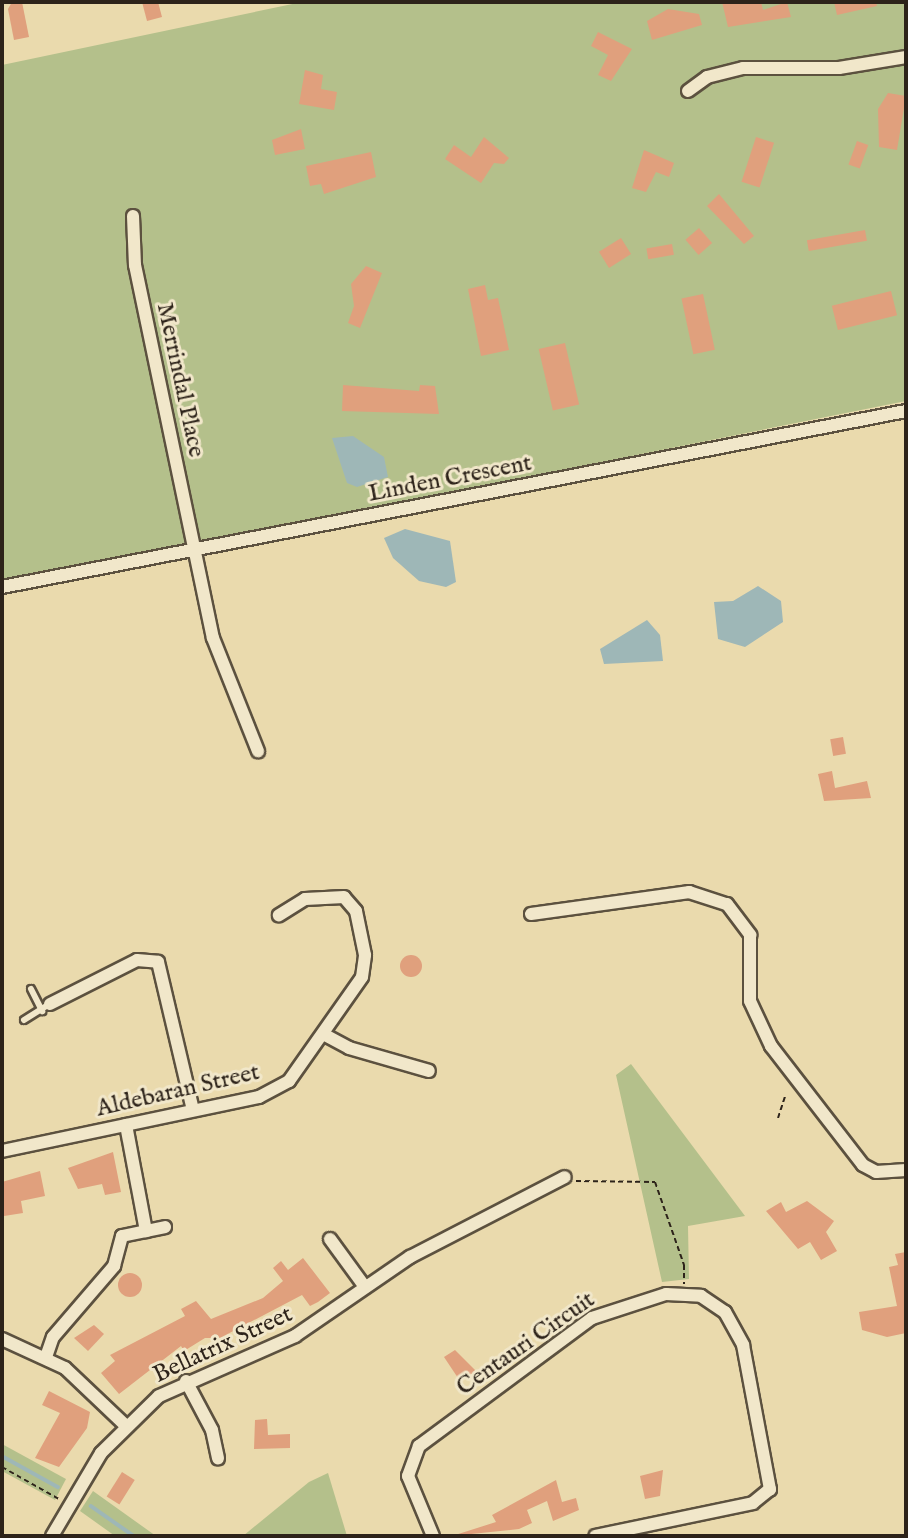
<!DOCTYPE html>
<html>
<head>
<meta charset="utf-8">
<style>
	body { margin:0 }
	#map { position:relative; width:908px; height:1538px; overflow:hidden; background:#eadaad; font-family:"IM FELL English",serif }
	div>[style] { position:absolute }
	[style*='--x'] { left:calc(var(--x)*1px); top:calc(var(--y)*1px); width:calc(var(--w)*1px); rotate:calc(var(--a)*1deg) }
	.green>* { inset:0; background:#b4c08b }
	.water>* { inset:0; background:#9eb7b7 }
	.stream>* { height:3.5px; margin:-1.75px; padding:0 1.75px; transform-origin:1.75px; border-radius:1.75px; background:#9eb7b7 }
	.building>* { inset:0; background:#e0a07d; transform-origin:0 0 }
	.round { border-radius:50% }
	.path>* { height:2px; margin-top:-1px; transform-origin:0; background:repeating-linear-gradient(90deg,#2d231a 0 5px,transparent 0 8.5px) }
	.roads { filter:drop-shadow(2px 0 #5c513f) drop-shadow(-2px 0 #5c513f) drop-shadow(0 2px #5c513f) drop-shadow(0 -2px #5c513f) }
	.lane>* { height:6px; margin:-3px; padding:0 3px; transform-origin:3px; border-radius:3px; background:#f1e7ca }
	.street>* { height:12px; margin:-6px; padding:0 6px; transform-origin:6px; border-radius:6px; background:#f1e7ca }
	span { translate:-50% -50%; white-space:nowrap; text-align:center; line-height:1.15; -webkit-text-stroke:6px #f1e7ca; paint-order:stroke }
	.street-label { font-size:24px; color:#2d231a }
	.frame { position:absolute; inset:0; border:4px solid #2d231a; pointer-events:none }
</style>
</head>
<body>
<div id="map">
	<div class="green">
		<i style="clip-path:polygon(302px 2px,906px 2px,906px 401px,2px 582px,2px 65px)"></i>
		<i style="clip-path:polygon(631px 1064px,745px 1216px,688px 1226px,689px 1279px,662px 1282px,616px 1075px)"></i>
		<i style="clip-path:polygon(2px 1444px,66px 1479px,55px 1500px,2px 1471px)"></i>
		<i style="clip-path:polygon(328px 1473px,347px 1536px,243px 1536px,309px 1482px)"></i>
		<i style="clip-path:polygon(93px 1491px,156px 1536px,115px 1536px,80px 1511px)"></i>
	</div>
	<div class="water">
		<i style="clip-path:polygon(353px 436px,384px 457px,388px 477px,357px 487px,347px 483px,332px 438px)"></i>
		<i style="clip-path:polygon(405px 529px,450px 541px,456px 582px,446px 587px,419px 581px,393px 558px,384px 538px)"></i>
		<i style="clip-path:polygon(758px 586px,781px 601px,783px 622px,745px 647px,718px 639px,714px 602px,733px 601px)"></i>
		<i style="clip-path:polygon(647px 620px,660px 635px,663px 661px,604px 664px,600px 649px)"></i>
	</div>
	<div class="stream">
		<i style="--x:2;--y:1456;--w:64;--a:29"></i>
		<i style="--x:91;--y:1506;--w:52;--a:34.9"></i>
	</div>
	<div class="building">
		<i style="clip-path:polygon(12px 2px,22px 2px,29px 37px,14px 40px,8px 9px)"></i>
		<i style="clip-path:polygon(142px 2px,158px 2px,162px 17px,147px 21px)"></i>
		<i style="clip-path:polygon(722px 2px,761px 2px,763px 10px,787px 2px,791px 17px,728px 27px)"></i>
		<i style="clip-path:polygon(834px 2px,876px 2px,877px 6px,837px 15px)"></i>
		<i style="clip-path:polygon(668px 9px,699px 14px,702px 25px,652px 40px,647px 21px)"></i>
		<i style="clip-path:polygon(598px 32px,632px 49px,611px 81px,598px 75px,608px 55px,591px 46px)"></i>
		<i style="clip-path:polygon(305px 70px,323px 75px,321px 89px,337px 92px,334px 110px,299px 104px)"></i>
		<i style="clip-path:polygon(888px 93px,906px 96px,897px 150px,879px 147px,878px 109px)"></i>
		<i style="clip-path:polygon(301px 129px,305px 149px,275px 155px,272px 140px)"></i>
		<i style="clip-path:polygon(484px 137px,509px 158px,504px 164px,494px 163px,481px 183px,445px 159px,454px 145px,471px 157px)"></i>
		<i style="left:756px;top:137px;width:19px;height:47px;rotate:18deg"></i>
		<i style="left:857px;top:141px;width:12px;height:25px;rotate:20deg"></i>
		<i style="clip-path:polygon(644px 150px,674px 163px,669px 177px,656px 172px,646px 192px,632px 188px)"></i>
		<i style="clip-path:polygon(371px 152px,376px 177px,324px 194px,321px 184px,310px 186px,306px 166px)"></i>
		<i style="clip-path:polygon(719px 194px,754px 236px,744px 244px,707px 206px)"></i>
		<i style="left:699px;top:228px;width:20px;height:18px;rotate:49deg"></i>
		<i style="left:865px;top:230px;width:11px;height:59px;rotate:80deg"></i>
		<i style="left:621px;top:238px;width:19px;height:26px;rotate:58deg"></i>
		<i style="left:672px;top:244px;width:11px;height:26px;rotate:80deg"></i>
		<i style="clip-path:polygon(366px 266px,382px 273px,360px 328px,348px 323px,354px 306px,351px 284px)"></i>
		<i style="clip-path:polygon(485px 285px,488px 300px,498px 298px,509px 350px,481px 356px,468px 289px)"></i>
		<i style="left:891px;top:291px;width:25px;height:61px;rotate:76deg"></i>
		<i style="left:703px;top:294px;width:57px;height:22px;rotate:78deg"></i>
		<i style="left:565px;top:343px;width:63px;height:27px;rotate:77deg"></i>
		<i style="clip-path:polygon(343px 385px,419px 391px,420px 385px,435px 386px,439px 414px,342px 411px)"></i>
		<i style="left:843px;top:737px;width:17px;height:13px;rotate:80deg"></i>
		<i style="clip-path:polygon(832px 771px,835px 788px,867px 781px,871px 798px,824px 801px,818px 774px)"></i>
		<i class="round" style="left:400px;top:955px;width:22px;height:22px"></i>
		<i style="clip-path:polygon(113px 1152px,121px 1192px,105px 1195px,102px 1184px,78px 1189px,68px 1168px)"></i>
		<i style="clip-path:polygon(40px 1171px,45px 1196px,21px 1201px,23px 1213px,4px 1216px,2px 1182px)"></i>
		<i style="clip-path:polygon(807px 1201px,834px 1221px,826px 1232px,837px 1251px,821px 1260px,810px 1242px,798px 1249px,766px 1211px,781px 1202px,786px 1212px)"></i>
		<i style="clip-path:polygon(906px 1252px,906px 1333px,887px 1337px,862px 1330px,859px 1312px,897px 1306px,889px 1267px,898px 1265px,895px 1254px)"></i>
		<i style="clip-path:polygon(303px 1258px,330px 1293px,318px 1302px,310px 1306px,302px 1295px,220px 1338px,205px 1338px,184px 1351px,181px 1346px,119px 1394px,101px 1373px,115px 1361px,110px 1355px,185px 1316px,181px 1309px,196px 1301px,211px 1319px,263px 1298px,283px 1281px,273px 1268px,281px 1261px,288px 1270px)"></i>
		<i class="round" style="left:118px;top:1273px;width:24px;height:24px"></i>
		<i style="clip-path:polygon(94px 1325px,104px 1334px,88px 1351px,74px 1338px)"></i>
		<i style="clip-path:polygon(455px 1350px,476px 1371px,460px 1381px,444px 1357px)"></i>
		<i style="clip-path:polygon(49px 1391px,90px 1412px,87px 1428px,59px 1467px,35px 1458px,60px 1413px,42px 1405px)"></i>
		<i style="clip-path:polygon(267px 1419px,268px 1435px,290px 1434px,290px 1448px,254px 1449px,255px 1420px)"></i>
		<i style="clip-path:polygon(663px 1470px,660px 1496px,645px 1499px,640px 1476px)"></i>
		<i style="left:122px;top:1472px;width:15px;height:29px;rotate:32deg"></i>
		<i style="clip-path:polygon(556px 1480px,562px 1502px,576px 1498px,579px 1510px,553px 1521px,547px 1501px,527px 1510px,532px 1523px,519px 1529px,452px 1536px,496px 1522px,492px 1515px)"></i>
	</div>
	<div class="path">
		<i style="--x:778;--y:1118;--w:23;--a:-72"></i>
		<i style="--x:576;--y:1181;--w:79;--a:0.7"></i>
		<i style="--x:655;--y:1182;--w:88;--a:70.7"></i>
		<i style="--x:684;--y:1265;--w:19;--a:90"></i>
		<i style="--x:2;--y:1467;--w:65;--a:29.3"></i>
	</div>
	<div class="roads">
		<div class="lane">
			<i style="--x:31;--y:989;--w:25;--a:63"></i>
			<i style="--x:24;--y:1020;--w:31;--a:-32"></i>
		</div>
		<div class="street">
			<i style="--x:688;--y:91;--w:24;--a:-36"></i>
			<i style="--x:707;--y:77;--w:37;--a:-14"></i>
			<i style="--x:743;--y:68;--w:96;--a:0"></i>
			<i style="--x:839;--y:68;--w:68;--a:-9.3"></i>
			<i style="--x:133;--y:216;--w:49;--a:87.7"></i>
			<i style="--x:135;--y:265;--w:381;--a:78.2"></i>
			<i style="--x:213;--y:638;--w:122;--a:68.3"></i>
			<i style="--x:2;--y:587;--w:921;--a:-11.02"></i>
			<i style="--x:531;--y:914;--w:160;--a:-7.9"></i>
			<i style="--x:689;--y:892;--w:40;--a:18"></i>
			<i style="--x:727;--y:904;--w:39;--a:53"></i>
			<i style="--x:750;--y:935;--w:66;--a:90"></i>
			<i style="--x:750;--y:1001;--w:50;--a:65"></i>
			<i style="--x:771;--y:1046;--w:150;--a:52.3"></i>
			<i style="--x:863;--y:1165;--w:15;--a:28"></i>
			<i style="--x:876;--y:1172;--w:30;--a:-4"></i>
			<i style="--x:50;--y:1004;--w:97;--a:-26.8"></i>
			<i style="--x:137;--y:960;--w:21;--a:5"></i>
			<i style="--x:158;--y:962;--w:152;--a:76.7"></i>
			<i style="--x:325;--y:1035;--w:27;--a:28"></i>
			<i style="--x:349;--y:1048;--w:83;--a:16"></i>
			<i style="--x:126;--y:1125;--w:108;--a:79.3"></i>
			<i style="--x:2;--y:1151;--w:263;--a:-11.9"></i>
			<i style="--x:259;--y:1097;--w:34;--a:-28"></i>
			<i style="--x:289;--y:1081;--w:127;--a:-54.9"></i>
			<i style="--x:362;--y:977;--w:22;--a:-82"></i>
			<i style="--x:365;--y:955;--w:45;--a:-101.6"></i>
			<i style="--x:356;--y:911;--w:18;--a:-131"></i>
			<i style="--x:344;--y:897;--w:39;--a:177"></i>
			<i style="--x:305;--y:899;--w:31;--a:148"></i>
			<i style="--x:330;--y:1239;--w:59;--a:53.9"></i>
			<i style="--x:2;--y:1339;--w:69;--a:24.7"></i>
			<i style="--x:65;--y:1368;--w:83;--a:43.5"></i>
			<i style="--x:46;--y:1357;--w:21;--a:-71"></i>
			<i style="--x:53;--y:1337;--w:94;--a:-49.3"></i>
			<i style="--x:114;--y:1266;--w:31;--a:-75"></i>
			<i style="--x:122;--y:1236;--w:44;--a:-11.8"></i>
			<i style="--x:186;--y:1381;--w:55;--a:62"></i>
			<i style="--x:212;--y:1430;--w:29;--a:78"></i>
			<i style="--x:52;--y:1536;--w:96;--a:-59.4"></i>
			<i style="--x:101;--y:1453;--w:81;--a:-44.5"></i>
			<i style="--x:159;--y:1396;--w:149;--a:-23.8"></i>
			<i style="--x:295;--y:1336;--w:140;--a:-34.5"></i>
			<i style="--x:410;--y:1257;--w:174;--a:-27.3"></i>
			<i style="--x:433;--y:1536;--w:65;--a:-112.6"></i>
			<i style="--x:408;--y:1476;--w:32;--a:-70"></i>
			<i style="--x:419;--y:1446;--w:215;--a:-36.5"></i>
			<i style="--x:592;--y:1318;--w:78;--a:-18"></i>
			<i style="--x:666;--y:1294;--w:35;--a:3"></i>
			<i style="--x:701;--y:1296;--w:29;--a:34"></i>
			<i style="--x:725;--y:1312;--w:38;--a:61"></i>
			<i style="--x:743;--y:1345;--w:147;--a:79.4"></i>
			<i style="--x:770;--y:1489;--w:22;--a:141"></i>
			<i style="--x:753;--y:1503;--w:161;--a:168.2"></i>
		</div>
	</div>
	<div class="street-label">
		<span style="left:180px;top:380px;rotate:78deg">Merrindal Place</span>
		<span style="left:450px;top:479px;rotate:-11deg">Linden Crescent</span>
		<span style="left:178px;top:1091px;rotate:-13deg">Aldebaran Street</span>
		<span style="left:526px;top:1344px;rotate:-35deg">Centauri Circuit</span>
		<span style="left:223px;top:1345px;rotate:-25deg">Bellatrix Street</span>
	</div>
	<div class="frame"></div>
</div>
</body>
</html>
